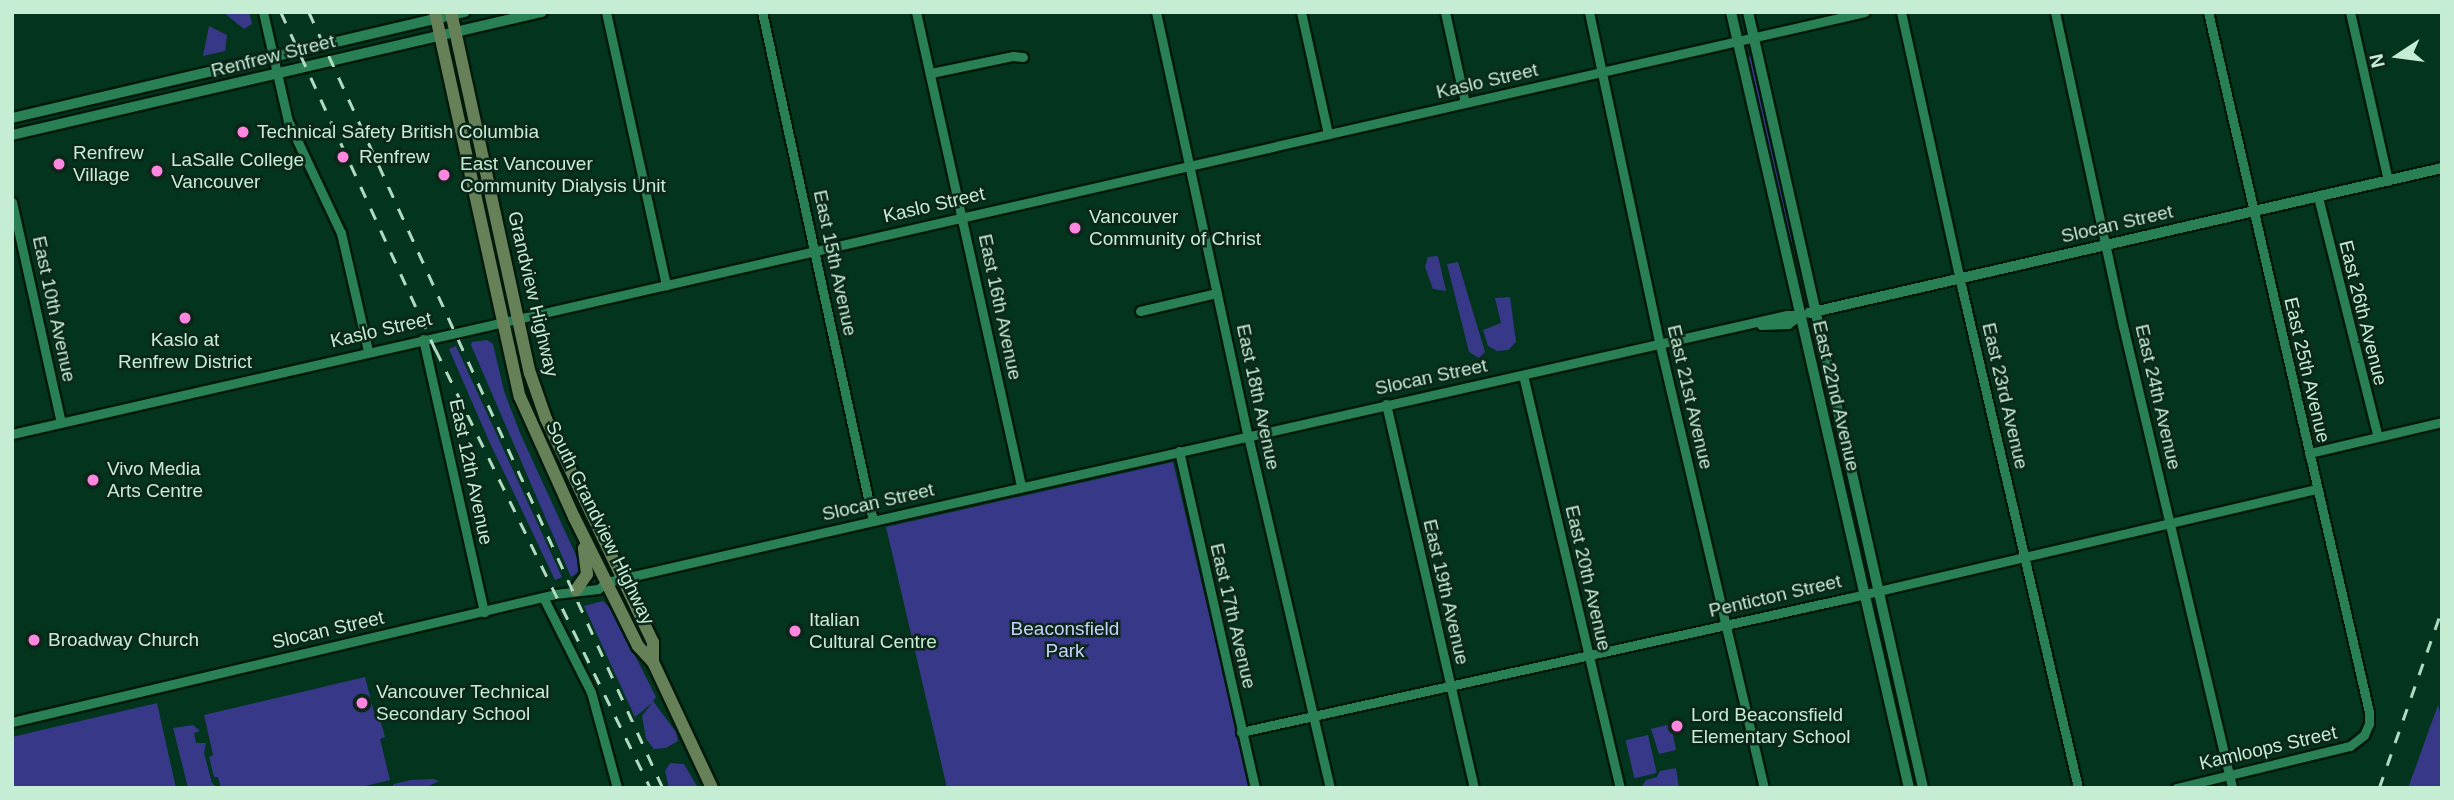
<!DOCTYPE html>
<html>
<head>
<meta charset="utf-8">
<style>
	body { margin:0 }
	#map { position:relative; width:2454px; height:800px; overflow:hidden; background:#03341d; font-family:Helvetica,sans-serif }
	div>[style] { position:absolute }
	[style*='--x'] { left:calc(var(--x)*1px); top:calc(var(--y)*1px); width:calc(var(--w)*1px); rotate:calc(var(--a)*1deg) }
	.green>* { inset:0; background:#373988; transform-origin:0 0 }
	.roads { filter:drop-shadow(2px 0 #00190b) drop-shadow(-2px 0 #00190b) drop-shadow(0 2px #00190b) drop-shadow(0 -2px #00190b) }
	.minor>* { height:9px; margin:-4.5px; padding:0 4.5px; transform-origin:4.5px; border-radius:4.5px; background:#288054 }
	.tertiary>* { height:10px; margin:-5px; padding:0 5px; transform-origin:5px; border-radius:5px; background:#288054 }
	.secondary>* { height:12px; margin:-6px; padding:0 6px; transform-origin:6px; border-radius:6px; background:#668158 }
	.rail>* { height:2.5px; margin-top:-1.25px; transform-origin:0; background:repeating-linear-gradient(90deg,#b1dac1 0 12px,transparent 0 24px) }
	.dots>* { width:19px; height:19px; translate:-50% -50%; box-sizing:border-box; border:4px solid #0c2719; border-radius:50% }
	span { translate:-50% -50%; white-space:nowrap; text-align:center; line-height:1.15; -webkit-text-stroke:5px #0c2719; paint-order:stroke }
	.street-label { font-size:19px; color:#c5edd4 }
	.poi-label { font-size:19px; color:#c5edd4 }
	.left { translate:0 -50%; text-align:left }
	.park-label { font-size:19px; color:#c8d0ff }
	.frame { position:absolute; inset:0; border:14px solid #c5edd4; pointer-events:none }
	.north { position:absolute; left:2363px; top:21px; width:70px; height:70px; -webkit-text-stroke:5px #0c2719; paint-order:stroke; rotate:257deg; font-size:19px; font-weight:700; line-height:28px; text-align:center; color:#c5edd4 }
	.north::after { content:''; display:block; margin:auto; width:24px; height:32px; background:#c5edd4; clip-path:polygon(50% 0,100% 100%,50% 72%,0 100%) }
</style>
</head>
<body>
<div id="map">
	<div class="green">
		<i style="clip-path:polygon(223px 12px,249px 12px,252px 24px,244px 29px)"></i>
		<i style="clip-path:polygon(209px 26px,227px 35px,225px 51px,203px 56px)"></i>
		<i style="clip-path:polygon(1748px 56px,1752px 58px,1792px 242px,1786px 235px)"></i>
		<i style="clip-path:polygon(1438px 256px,1446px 291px,1433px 289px,1425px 267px,1428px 257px)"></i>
		<i style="clip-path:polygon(1458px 262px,1485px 352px,1479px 358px,1469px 352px,1447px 264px)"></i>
		<i style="clip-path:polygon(1510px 297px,1516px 342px,1508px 350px,1497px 351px,1488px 346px,1483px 330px,1501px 323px,1495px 298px)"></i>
		<i style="clip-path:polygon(1809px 330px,1869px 576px,1866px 580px,1808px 331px)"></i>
		<i style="clip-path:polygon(487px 340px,493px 344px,504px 391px,520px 433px,579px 562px,580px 571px,571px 577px,471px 345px,472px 342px)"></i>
		<i style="clip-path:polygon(456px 346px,562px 577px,555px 580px,489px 441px,449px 349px)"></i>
		<i style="clip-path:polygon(1173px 462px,1250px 788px,947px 788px,886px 527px)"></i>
		<i style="clip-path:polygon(603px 601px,612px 610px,656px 697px,653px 701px,676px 732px,678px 741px,666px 748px,654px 749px,646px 739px,642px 716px,652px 703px,635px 717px,584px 606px)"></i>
		<i style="left:1876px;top:606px;width:187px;height:6px;rotate:77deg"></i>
		<i style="clip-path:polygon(365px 677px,375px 716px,379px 716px,385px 737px,380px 739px,390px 780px,357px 788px,221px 788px,218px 777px,214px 777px,209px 757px,213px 755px,204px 715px)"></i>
		<i style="clip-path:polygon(157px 703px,176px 788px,12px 788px,12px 737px)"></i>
		<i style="clip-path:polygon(2438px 705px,2442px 720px,2442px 788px,2408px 788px)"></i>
		<i style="clip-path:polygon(1671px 724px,1676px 750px,1659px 754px,1651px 729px)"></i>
		<i style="clip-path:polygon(193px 725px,200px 731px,194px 733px,196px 743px,206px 743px,204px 753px,212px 783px,217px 788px,188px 788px,173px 728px)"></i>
		<i style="left:1648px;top:735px;width:39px;height:23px;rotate:77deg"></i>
		<i style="clip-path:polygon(670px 763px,684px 764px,698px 788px,669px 788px,665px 771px)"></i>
		<i style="clip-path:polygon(1676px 768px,1679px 788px,1641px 788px,1646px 780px,1657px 777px,1660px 771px)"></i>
		<i style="clip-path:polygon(434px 779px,439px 781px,425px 788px,391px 788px,394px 784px,411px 780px)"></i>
	</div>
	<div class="roads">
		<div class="minor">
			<i style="--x:263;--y:12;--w:112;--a:77.1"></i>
			<i style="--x:288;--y:121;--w:124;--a:64.7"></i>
			<i style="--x:341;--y:233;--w:121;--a:77.1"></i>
			<i style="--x:606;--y:12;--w:280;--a:77.6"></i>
			<i style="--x:762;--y:12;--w:521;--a:77.7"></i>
			<i style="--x:916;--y:12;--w:486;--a:77.5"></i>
			<i style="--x:1156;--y:12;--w:434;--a:77.8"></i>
			<i style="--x:1248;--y:436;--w:361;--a:76.9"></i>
			<i style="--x:1301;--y:12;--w:125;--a:77.5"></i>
			<i style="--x:1445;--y:12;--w:93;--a:77.6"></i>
			<i style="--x:1589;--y:12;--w:340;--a:78"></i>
			<i style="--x:1660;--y:345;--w:455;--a:76.8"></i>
			<i style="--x:1901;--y:12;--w:284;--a:77.6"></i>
			<i style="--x:1962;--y:289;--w:512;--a:76.91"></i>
			<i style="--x:2055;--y:12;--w:321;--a:77.8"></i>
			<i style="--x:2123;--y:326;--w:475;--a:76.7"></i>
			<i style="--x:2350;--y:12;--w:173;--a:77.3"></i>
			<i style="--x:931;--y:73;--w:84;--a:-11.7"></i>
			<i style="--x:1013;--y:56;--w:10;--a:6"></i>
			<i style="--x:2318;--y:197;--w:247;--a:76"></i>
			<i style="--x:12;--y:202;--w:226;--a:77.5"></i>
			<i style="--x:1140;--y:311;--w:79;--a:-13.2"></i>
			<i style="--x:1761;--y:325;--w:27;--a:-2"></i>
			<i style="--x:1788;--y:324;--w:15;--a:-37"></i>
			<i style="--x:423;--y:339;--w:280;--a:77.4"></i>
			<i style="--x:1523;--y:375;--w:424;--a:76.8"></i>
			<i style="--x:1386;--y:404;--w:394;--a:77.1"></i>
			<i style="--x:12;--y:434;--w:1900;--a:-12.83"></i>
			<i style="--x:1179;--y:451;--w:345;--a:77.3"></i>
			<i style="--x:2309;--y:453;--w:137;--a:-13.1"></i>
			<i style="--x:543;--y:597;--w:106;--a:63.2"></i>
			<i style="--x:591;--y:692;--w:99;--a:74.8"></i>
			<i style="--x:12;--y:722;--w:558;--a:-13.26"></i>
			<i style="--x:555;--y:594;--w:43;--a:-6.6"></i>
			<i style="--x:598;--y:589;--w:11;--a:-38"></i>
			<i style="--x:607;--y:582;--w:273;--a:-12.9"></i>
			<i style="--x:873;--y:521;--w:937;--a:-12.7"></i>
			<i style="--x:1787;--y:315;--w:13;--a:0"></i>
			<i style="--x:1241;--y:732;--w:622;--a:-12.45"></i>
			<i style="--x:1848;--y:598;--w:481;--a:-13.1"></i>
			<i style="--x:2176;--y:788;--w:179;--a:-13.6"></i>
			<i style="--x:2350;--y:746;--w:18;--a:-38"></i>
			<i style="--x:2364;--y:735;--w:12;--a:-66"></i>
			<i style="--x:2369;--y:724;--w:12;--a:-90"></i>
			<i style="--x:2369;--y:712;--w:718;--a:-102.95"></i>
		</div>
		<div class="tertiary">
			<i style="--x:1731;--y:12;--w:796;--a:77.08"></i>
			<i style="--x:1748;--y:12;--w:795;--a:77.29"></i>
			<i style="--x:12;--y:118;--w:465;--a:-13.2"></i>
			<i style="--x:12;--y:135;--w:544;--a:-13.07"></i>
			<i style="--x:1809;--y:313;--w:649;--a:-12.9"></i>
		</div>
		<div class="secondary">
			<i style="--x:435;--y:12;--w:394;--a:77.6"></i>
			<i style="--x:520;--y:397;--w:132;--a:65.8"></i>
			<i style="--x:574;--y:517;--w:144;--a:63.6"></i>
			<i style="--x:638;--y:646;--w:22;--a:47"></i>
			<i style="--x:653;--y:662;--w:139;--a:64.9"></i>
			<i style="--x:451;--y:12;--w:370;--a:77.7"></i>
			<i style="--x:530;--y:373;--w:49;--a:70.8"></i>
			<i style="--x:546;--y:419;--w:247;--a:64.4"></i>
			<i style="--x:653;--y:642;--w:20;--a:90"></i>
			<i style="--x:576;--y:590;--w:19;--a:-55"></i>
			<i style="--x:587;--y:574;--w:26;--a:-97"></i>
		</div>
	</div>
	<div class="rail">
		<i style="--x:281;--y:12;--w:372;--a:65.4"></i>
		<i style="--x:436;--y:350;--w:488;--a:63.9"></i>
		<i style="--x:309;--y:12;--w:853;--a:65.48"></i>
		<i style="--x:2379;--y:788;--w:190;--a:-70.6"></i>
	</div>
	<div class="dots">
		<i style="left:243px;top:132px;background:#fe85e0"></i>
		<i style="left:343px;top:157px;background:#fe85e0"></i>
		<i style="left:59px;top:164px;background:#fe85e0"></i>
		<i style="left:157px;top:171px;background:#fe85e0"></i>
		<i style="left:444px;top:175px;background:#fe85e0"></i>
		<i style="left:1075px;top:228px;background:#fe85e0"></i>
		<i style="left:185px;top:318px;background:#fe85e0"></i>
		<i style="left:93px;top:480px;background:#fe85e0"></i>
		<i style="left:795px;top:631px;background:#fe85e0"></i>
		<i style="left:34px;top:640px;background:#fe85e0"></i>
		<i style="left:362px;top:703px;background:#fe85e0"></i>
		<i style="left:1677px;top:726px;background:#fe85e0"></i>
	</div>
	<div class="street-label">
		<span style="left:273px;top:56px;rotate:-14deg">Renfrew Street</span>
		<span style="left:1487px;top:81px;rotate:-13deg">Kaslo Street</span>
		<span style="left:934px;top:205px;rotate:-13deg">Kaslo Street</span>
		<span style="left:2117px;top:224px;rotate:-13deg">Slocan Street</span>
		<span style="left:835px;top:263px;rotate:78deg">East 15th Avenue</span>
		<span style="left:533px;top:294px;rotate:77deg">Grandview Highway</span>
		<span style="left:1000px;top:307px;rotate:78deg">East 16th Avenue</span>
		<span style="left:54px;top:309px;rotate:78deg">East 10th Avenue</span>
		<span style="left:2363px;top:313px;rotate:76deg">East 26th Avenue</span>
		<span style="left:381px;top:330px;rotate:-13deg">Kaslo Street</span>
		<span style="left:2307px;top:370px;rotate:77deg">East 25th Avenue</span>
		<span style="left:1431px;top:377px;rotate:-12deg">Slocan Street</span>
		<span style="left:1836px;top:396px;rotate:77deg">East 22nd Avenue</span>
		<span style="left:2005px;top:396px;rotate:77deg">East 23rd Avenue</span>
		<span style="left:1258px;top:397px;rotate:78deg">East 18th Avenue</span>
		<span style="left:1690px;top:397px;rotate:77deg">East 21st Avenue</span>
		<span style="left:2158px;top:397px;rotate:77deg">East 24th Avenue</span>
		<span style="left:471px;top:472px;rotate:78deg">East 12th Avenue</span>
		<span style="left:878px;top:502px;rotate:-13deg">Slocan Street</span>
		<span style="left:600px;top:523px;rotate:64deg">South Grandview Highway</span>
		<span style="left:1588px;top:578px;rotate:77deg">East 20th Avenue</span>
		<span style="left:1446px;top:592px;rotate:77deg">East 19th Avenue</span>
		<span style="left:1775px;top:596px;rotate:-13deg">Penticton Street</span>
		<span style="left:1233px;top:616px;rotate:77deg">East 17th Avenue</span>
		<span style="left:328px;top:630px;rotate:-13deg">Slocan Street</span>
		<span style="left:2268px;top:748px;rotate:-13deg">Kamloops Street</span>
	</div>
	<div class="poi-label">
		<span class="left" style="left:257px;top:132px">Technical Safety British Columbia</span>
		<span class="left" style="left:73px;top:164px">Renfrew<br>Village</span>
		<span class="left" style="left:359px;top:157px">Renfrew</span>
		<span class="left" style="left:171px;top:171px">LaSalle College<br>Vancouver</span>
		<span class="left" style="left:460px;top:175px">East Vancouver<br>Community Dialysis Unit</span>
		<span class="left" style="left:1089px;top:228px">Vancouver<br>Community of Christ</span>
		<span style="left:185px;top:351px">Kaslo at<br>Renfrew District</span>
		<span class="left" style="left:107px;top:480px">Vivo Media<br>Arts Centre</span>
		<span class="left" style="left:809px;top:631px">Italian<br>Cultural Centre</span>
		<span class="left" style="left:48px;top:640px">Broadway Church</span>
		<span class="left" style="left:376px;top:703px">Vancouver Technical<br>Secondary School</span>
		<span class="left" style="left:1691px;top:726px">Lord Beaconsfield<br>Elementary School</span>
	</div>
	<div class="park-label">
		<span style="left:1065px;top:640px">Beaconsfield<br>Park</span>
	</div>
	<div class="frame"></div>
	<div class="north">N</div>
</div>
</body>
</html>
